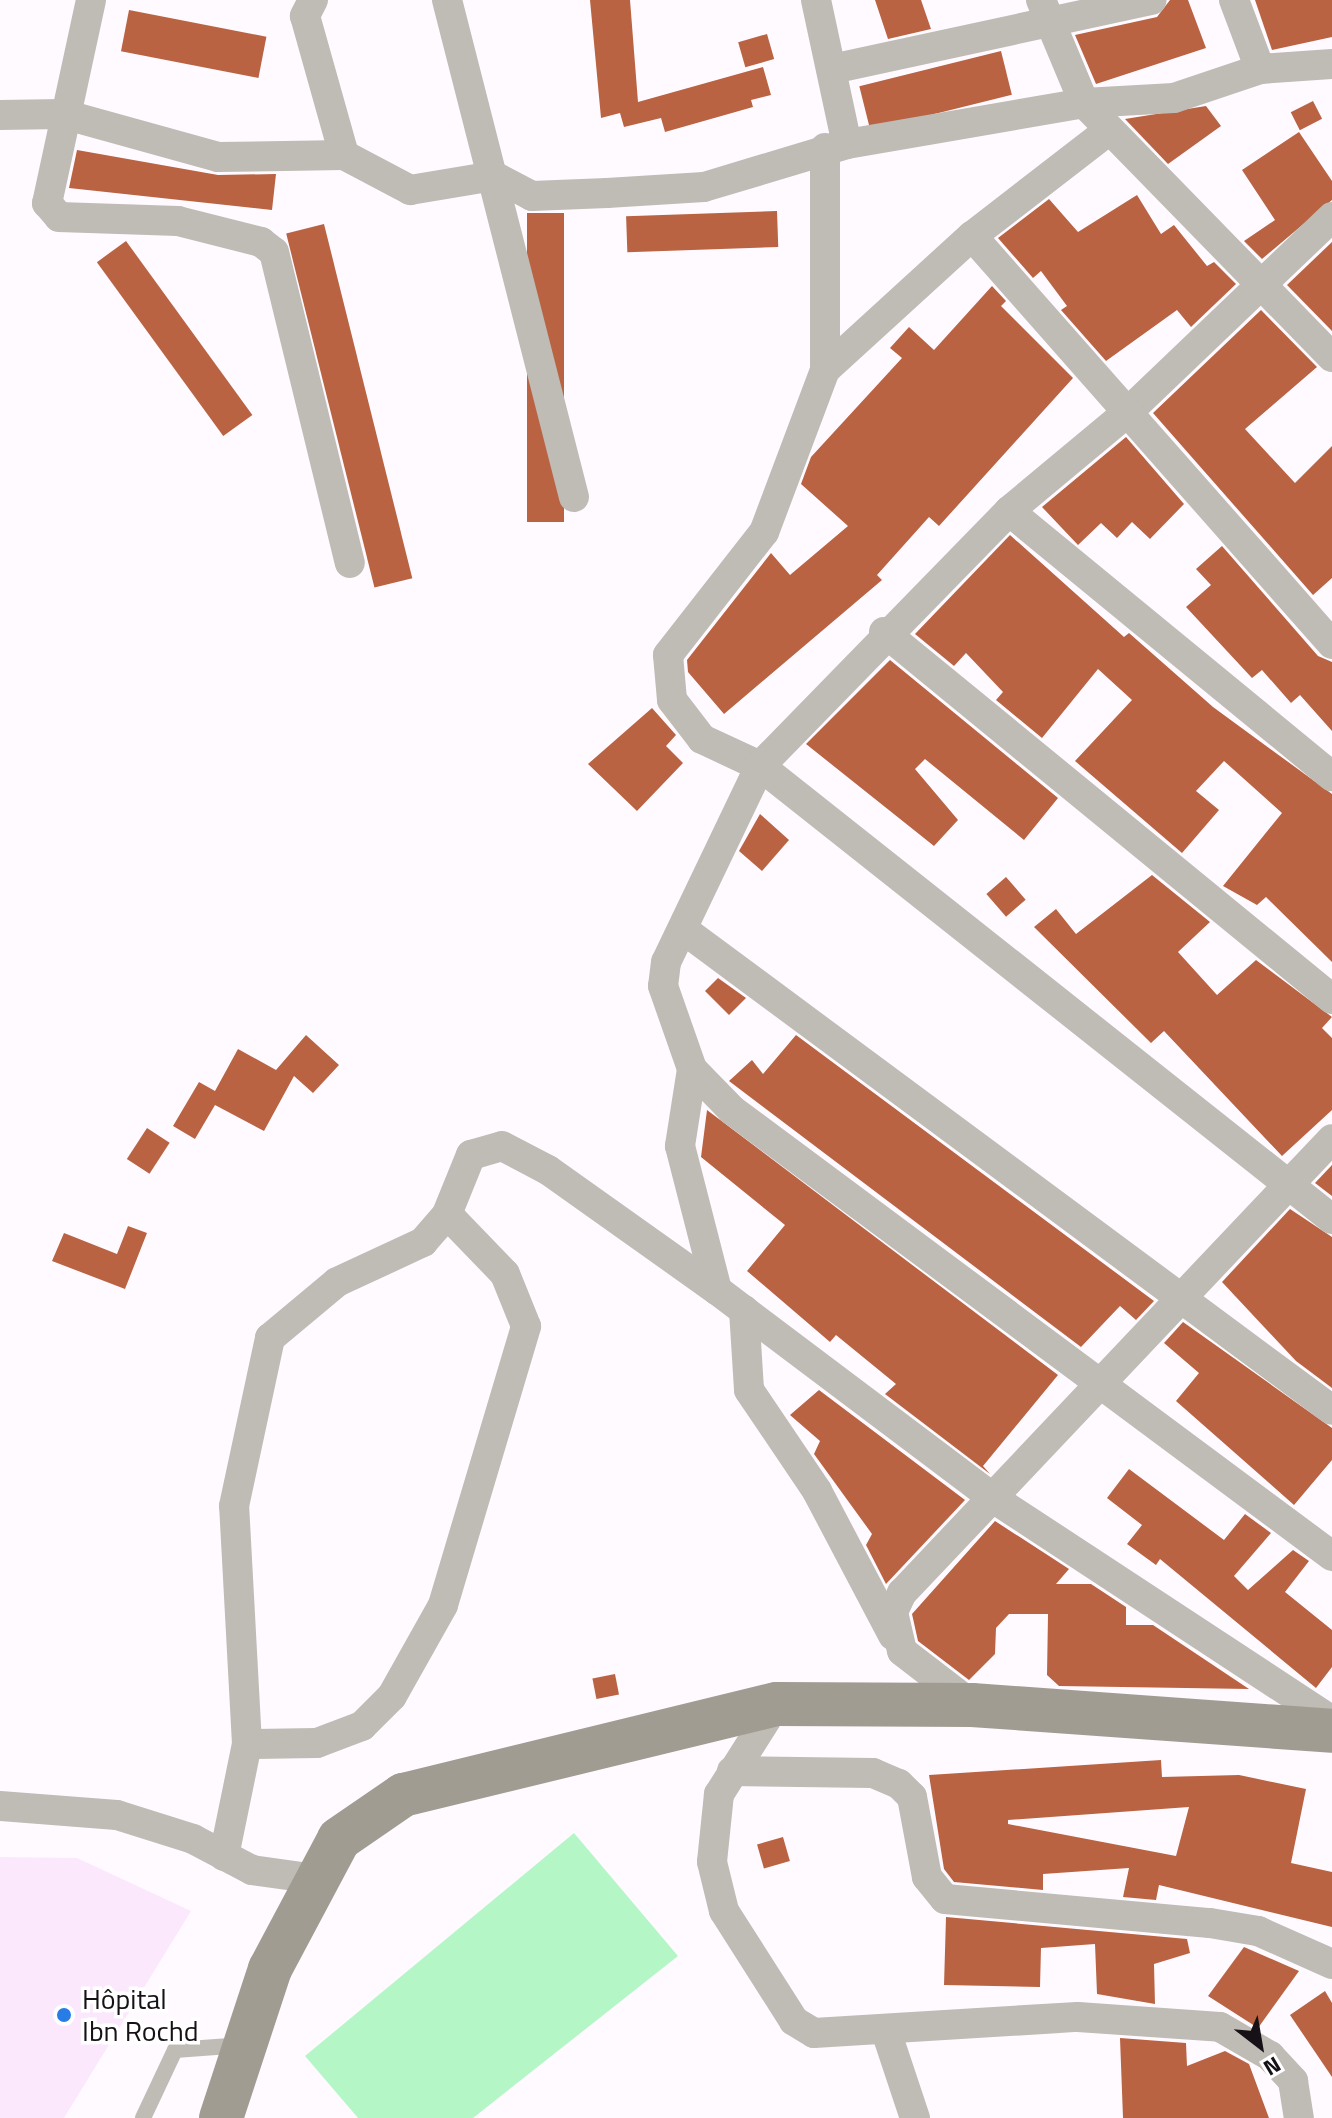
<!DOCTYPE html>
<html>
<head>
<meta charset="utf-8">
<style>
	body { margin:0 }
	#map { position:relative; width:1332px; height:2118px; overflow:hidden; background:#fffaff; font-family:"Titillium Web",sans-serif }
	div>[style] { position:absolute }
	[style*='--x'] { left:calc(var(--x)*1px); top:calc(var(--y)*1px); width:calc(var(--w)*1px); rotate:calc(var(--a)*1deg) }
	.built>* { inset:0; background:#fbe8fc }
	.green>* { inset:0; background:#b5f6c7 }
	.building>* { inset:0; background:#b96343; transform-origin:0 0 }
	.lane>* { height:16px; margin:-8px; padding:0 8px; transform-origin:8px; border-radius:8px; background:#bfbbb5 }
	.street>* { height:30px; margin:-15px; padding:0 15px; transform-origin:15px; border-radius:15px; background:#bfbbb5 }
	.secondary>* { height:44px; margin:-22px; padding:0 22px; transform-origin:22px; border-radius:22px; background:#a19c92 }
	.dots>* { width:22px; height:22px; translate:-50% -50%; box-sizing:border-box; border:4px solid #fff; border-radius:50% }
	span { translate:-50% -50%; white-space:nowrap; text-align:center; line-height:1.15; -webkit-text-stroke:7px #fff; paint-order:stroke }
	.poi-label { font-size:28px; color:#161116 }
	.left { translate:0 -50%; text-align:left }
	.north { position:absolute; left:1220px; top:2006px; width:80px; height:80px; -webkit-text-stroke:6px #fff; paint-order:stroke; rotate:149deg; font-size:22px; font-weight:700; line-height:32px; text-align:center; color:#161116 }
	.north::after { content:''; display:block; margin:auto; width:28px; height:36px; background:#161116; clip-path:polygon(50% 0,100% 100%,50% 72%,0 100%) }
</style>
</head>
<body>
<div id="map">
	<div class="built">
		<i style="clip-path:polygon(0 1857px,77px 1858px,191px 1911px,64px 2118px,0 2118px)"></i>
	</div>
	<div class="green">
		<i style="clip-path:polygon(574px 1833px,678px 1956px,473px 2118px,358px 2118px,305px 2056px)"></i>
	</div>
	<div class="building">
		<i style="clip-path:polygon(590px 0,630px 0,638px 102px,763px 67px,771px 95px,751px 100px,753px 107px,665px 132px,661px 118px,624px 127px,620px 113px,601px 118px)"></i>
		<i style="clip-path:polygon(875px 0,921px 0,931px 29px,888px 39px)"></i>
		<i style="clip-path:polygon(1170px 0,1188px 0,1206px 48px,1096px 84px,1075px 35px,1157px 17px)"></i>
		<i style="clip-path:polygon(1255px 0,1332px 0,1332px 37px,1272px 50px)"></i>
		<i style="left:129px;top:10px;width:140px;height:42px;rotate:11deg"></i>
		<i style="left:767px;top:34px;width:26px;height:30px;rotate:74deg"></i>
		<i style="left:1001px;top:51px;width:45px;height:146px;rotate:76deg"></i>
		<i style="left:1313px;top:101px;width:20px;height:25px;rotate:63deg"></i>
		<i style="clip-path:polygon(1206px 106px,1221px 126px,1168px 164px,1125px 119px)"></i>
		<i style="clip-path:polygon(1299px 132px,1332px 181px,1332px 200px,1262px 259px,1244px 241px,1275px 220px,1242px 170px)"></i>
		<i style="clip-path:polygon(77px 150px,218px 175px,276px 174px,272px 210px,69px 188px)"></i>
		<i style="clip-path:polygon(1137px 195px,1161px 234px,1174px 225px,1207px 266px,1214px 262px,1236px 284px,1191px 327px,1177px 310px,1106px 361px,1061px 310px,1067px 306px,1041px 271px,1033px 278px,998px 238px,1049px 199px,1078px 232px)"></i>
		<i style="left:777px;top:211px;width:36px;height:151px;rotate:88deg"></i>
		<i style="left:527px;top:213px;width:37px;height:309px"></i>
		<i style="left:324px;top:224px;width:365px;height:39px;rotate:76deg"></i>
		<i style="left:126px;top:241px;width:215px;height:36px;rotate:54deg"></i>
		<i style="clip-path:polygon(1332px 242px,1332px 331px,1287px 285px)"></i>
		<i style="clip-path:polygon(992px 286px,1006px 301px,1001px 306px,1073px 378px,939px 526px,929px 517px,877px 575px,882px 580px,724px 714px,688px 672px,687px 660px,771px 553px,790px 575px,848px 526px,801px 484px,811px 457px,902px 358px,890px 348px,909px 327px,934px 350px)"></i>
		<i style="clip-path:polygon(1261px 310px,1317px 367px,1245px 429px,1295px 483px,1332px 446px,1332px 578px,1313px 595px,1153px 413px)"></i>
		<i style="clip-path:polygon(1126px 437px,1184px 504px,1150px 539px,1132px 522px,1117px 538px,1101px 523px,1078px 545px,1042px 507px)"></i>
		<i style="clip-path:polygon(1010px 535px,1124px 637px,1129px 633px,1213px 707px,1332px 794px,1332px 962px,1266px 897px,1257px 905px,1223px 886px,1282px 813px,1224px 761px,1196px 791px,1219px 810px,1182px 853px,1075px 761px,1132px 700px,1098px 669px,1042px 738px,996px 700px,1003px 692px,966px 653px,954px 666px,915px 634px)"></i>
		<i style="clip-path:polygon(1222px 546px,1318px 656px,1332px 662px,1332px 731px,1300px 695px,1291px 703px,1262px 670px,1252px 678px,1186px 607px,1211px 585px,1196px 569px)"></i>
		<i style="clip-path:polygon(890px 660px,1058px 798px,1024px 840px,925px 759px,915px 769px,958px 820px,934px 846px,806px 744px)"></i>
		<i style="clip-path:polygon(652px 708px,676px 735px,666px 746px,683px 763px,637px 811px,588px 764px)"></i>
		<i style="clip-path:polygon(760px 814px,789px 840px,762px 871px,739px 851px)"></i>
		<i style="clip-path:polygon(1152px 875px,1210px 922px,1178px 952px,1217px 995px,1256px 960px,1332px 1017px,1322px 1028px,1332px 1038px,1332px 1110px,1282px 1156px,1164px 1031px,1151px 1043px,1034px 927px,1056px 909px,1076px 934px)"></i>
		<i style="left:1006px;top:877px;width:30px;height:26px;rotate:49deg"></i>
		<i style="clip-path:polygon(718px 978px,746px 998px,729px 1015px,705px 991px)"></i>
		<i style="clip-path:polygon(306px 1035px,339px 1065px,313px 1093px,294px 1076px,264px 1131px,215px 1105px,195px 1139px,173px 1126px,199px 1082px,215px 1091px,238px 1049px,276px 1070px)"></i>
		<i style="clip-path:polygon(796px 1035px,1154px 1301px,1136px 1320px,1120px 1306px,1081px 1347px,729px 1081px,752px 1060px,763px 1074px)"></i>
		<i style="clip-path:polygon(707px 1110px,1058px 1375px,983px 1466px,990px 1474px,885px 1394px,896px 1384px,836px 1335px,830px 1342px,747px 1271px,785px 1225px,701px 1157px)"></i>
		<i style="left:147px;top:1128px;width:27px;height:37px;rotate:33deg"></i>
		<i style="clip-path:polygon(1332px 1165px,1332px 1196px,1315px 1183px)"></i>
		<i style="clip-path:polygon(1290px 1209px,1332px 1237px,1332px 1388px,1296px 1361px,1222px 1282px)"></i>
		<i style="clip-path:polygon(128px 1226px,147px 1233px,125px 1289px,52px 1261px,64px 1233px,117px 1254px)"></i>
		<i style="clip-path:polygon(1183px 1322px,1332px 1428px,1332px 1460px,1294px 1505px,1176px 1401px,1199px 1373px,1164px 1343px)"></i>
		<i style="clip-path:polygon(819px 1390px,965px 1500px,886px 1584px,866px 1545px,872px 1534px,814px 1454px,820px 1441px,790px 1415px)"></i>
		<i style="clip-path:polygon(1129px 1469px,1224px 1540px,1245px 1514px,1271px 1533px,1234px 1576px,1248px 1590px,1293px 1550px,1309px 1561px,1285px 1592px,1332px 1630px,1332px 1667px,1316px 1688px,1160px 1559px,1156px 1565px,1127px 1544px,1142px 1525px,1107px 1498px)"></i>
		<i style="clip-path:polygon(995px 1521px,1069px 1569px,1056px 1584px,1091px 1584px,1126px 1607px,1126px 1625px,1153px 1625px,1249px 1689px,1059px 1686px,1047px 1675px,1048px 1614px,1009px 1614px,996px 1628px,995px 1654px,969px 1680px,918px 1641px,912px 1614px)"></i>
		<i style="left:615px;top:1674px;width:21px;height:23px;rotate:79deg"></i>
		<i style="clip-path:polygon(evenodd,1161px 1760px,1162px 1777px,1239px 1775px,1306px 1789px,1291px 1863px,1332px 1872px,1332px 1927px,1159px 1885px,1156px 1900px,1123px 1897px,1129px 1868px,1043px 1874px,1043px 1890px,954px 1882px,944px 1869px,929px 1775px,1161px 1760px,1189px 1807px,1176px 1856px,1008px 1824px,1008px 1820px,1189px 1807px)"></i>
		<i style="left:783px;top:1837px;width:25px;height:27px;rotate:74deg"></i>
		<i style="clip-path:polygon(946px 1917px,1187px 1939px,1190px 1953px,1154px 1964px,1155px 2004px,1097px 1994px,1095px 1944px,1041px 1948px,1040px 1987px,944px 1985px)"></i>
		<i style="clip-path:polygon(1244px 1947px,1299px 1971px,1258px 2028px,1208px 1996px)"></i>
		<i style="clip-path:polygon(1325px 1991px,1332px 2003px,1332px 2077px,1290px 2015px)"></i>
		<i style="clip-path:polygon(1120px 2038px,1186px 2043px,1187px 2066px,1225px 2051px,1249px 2064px,1269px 2118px,1123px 2118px)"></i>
	</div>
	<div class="lane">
		<i style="--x:143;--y:2118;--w:75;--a:-64.8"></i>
		<i style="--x:175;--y:2050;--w:68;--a:-4.2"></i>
	</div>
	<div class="street">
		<i style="--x:91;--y:0;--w:208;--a:102.2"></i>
		<i style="--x:47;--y:203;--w:18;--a:49"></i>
		<i style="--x:59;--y:217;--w:119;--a:1.9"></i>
		<i style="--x:178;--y:221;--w:86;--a:14.2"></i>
		<i style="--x:261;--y:242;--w:16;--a:38"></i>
		<i style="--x:274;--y:252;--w:320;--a:76.3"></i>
		<i style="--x:313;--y:0;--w:18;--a:117"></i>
		<i style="--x:305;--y:16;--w:144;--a:74.3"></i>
		<i style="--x:447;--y:0;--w:513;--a:75.67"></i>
		<i style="--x:816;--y:0;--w:147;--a:77.9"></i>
		<i style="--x:1041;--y:0;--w:112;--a:67.3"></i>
		<i style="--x:1084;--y:103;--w:355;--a:45.7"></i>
		<i style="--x:1234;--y:0;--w:74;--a:69.4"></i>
		<i style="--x:832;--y:69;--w:327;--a:-12.2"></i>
		<i style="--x:0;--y:115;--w:63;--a:-0.9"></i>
		<i style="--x:63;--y:114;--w:161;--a:15.5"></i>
		<i style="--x:218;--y:157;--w:126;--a:-0.9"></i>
		<i style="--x:344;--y:155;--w:75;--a:27.9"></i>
		<i style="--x:410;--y:190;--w:85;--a:-9.5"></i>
		<i style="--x:494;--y:176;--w:43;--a:27.8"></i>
		<i style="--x:532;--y:196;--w:75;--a:-2.3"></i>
		<i style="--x:607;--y:193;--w:97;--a:-3.5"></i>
		<i style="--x:704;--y:187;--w:149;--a:-16.7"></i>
		<i style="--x:847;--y:144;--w:241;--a:-9.8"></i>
		<i style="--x:1084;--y:103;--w:90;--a:-3.2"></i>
		<i style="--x:1174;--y:98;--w:91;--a:-18.6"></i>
		<i style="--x:1260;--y:69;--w:72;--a:-4"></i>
		<i style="--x:825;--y:148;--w:222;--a:90"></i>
		<i style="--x:825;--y:370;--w:173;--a:110.6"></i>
		<i style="--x:764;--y:532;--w:156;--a:128"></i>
		<i style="--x:668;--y:655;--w:45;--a:84.9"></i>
		<i style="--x:672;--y:700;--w:49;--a:52.4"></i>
		<i style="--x:702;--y:739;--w:64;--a:25"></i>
		<i style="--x:760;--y:766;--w:730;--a:38.38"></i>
		<i style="--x:1332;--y:217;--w:281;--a:136.3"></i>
		<i style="--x:1129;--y:411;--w:156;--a:140.2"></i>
		<i style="--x:1009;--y:511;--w:356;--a:134.3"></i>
		<i style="--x:760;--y:766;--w:217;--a:115.6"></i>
		<i style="--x:666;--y:962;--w:24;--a:97"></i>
		<i style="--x:663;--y:986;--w:88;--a:70.7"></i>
		<i style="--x:692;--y:1069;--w:57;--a:45.7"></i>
		<i style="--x:732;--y:1110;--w:748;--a:36.62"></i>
		<i style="--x:972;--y:236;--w:544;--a:48.58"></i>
		<i style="--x:825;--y:370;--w:199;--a:-42.4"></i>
		<i style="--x:972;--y:236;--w:172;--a:-37.7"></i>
		<i style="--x:1009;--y:511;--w:418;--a:39.4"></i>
		<i style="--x:884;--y:632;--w:579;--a:39.32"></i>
		<i style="--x:684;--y:930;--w:806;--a:36.53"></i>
		<i style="--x:692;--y:1069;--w:78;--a:98.9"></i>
		<i style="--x:680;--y:1146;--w:149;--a:75.6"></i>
		<i style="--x:717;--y:1290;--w:342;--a:37"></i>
		<i style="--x:990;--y:1496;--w:409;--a:33.3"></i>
		<i style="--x:744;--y:1310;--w:80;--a:86.4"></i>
		<i style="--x:749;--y:1390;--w:122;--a:56"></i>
		<i style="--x:817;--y:1491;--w:163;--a:62.2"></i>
		<i style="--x:776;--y:1704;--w:107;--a:122.3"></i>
		<i style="--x:719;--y:1794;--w:68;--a:95.9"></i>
		<i style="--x:712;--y:1862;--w:50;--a:76.2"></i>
		<i style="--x:724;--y:1911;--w:130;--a:57.5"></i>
		<i style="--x:794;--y:2021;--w:23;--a:31"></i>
		<i style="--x:814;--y:2033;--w:264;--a:-3.5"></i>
		<i style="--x:1078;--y:2017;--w:142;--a:4"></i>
		<i style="--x:1220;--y:2027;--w:58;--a:30.1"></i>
		<i style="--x:1270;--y:2056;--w:34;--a:47"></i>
		<i style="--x:1293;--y:2081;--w:37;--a:81"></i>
		<i style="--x:972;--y:1705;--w:88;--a:-142.4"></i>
		<i style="--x:902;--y:1651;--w:40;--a:-103"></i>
		<i style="--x:893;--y:1612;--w:21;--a:-65"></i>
		<i style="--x:902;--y:1593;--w:625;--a:-46.56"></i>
		<i style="--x:247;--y:1744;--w:70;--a:-0.8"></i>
		<i style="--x:317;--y:1743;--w:48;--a:-20.7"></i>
		<i style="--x:362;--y:1726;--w:42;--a:-45"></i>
		<i style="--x:392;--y:1696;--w:104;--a:-60.7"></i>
		<i style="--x:443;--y:1605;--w:291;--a:-73.4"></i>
		<i style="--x:526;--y:1326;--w:56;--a:-112"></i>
		<i style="--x:505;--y:1274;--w:83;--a:-134"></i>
		<i style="--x:732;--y:1771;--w:141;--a:0.8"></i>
		<i style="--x:873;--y:1773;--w:28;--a:23"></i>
		<i style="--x:899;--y:1784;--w:18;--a:45"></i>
		<i style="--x:912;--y:1797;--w:81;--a:79.4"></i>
		<i style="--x:927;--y:1877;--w:28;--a:51"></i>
		<i style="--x:945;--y:1899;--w:266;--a:5.2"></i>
		<i style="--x:1210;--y:1923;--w:49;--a:9.5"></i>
		<i style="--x:1258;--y:1931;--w:81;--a:24"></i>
		<i style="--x:0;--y:1806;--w:117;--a:4.4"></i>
		<i style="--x:117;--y:1815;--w:80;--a:17.5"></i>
		<i style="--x:193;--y:1839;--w:67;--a:27.7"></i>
		<i style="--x:252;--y:1870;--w:72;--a:8"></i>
		<i style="--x:224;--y:1856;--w:114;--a:-78.4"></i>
		<i style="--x:247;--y:1744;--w:238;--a:-93.1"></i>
		<i style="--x:234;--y:1506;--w:172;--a:-77.9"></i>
		<i style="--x:270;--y:1338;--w:87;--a:-39.9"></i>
		<i style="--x:337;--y:1282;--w:95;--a:-24.9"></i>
		<i style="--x:423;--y:1242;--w:37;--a:-49"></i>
		<i style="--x:447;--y:1214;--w:64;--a:-67.9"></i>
		<i style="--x:471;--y:1155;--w:32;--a:-16"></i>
		<i style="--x:502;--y:1146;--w:52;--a:27.6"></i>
		<i style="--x:548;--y:1170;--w:207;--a:35.4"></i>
		<i style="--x:886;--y:2031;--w:92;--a:71.6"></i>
	</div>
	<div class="secondary">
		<i style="--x:221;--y:2118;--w:157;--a:-71.8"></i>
		<i style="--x:270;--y:1969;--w:147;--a:-62"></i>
		<i style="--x:339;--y:1839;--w:78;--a:-34.5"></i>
		<i style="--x:403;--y:1795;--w:384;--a:-13.7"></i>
		<i style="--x:776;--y:1704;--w:196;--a:0.3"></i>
		<i style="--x:972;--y:1705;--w:361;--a:4.1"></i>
	</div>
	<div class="dots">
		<i style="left:64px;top:2015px;background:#277ce6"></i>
	</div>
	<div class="poi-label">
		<span class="left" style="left:82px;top:2015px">Hôpital<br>Ibn Rochd</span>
	</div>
	<div class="north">N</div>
</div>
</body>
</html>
